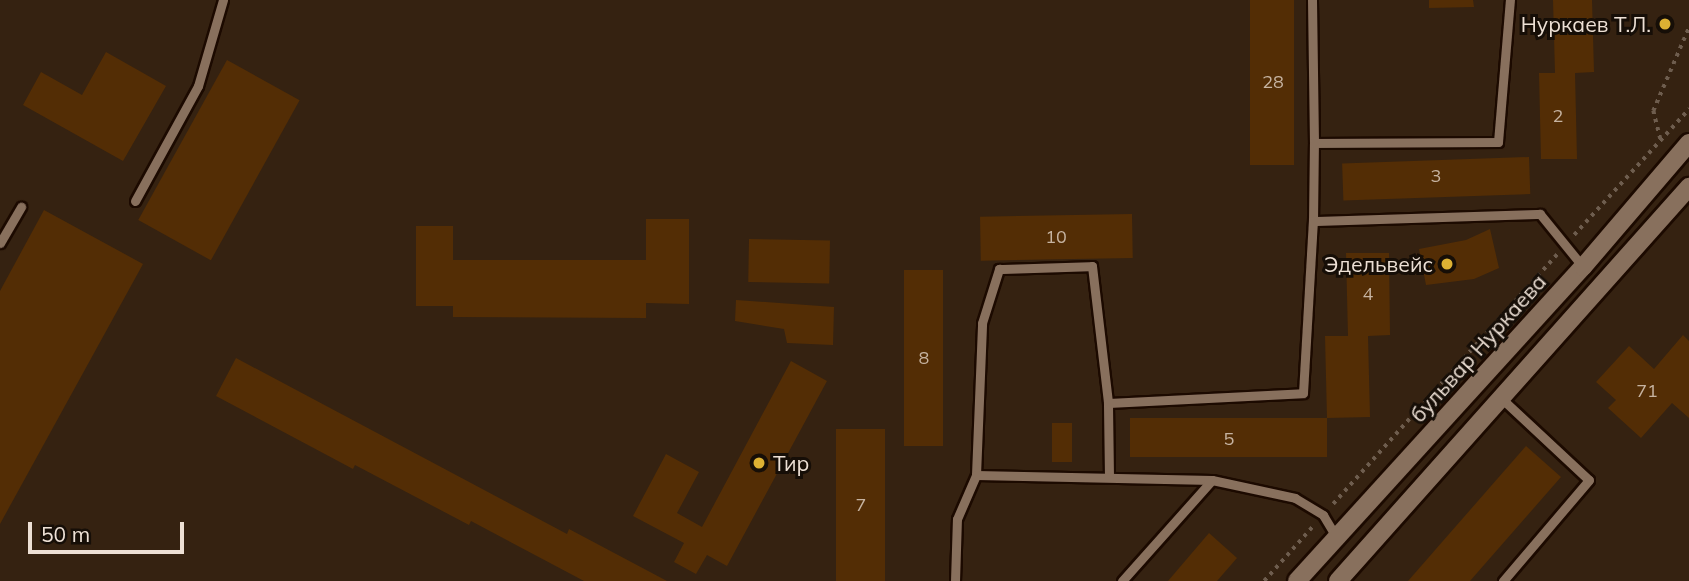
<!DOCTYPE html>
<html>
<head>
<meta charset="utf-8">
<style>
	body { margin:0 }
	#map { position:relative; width:1689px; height:581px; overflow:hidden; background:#352211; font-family:Mulish,sans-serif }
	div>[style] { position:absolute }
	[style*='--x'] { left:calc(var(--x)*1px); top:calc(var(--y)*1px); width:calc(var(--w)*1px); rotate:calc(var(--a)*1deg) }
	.building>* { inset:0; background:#532d05; transform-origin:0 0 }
	.path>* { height:3.5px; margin-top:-1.75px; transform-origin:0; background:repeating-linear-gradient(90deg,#6e5d4e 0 3.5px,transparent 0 8.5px) }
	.roads { filter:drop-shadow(2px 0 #1c0a00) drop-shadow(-2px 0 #1c0a00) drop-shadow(0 2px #1c0a00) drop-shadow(0 -2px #1c0a00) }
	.lane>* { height:9px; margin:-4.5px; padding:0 4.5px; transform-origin:4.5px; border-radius:4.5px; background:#88705d }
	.street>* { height:18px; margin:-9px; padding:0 9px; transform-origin:9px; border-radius:9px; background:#88705d }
	.dots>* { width:19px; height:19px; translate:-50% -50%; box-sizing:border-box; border:4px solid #160e07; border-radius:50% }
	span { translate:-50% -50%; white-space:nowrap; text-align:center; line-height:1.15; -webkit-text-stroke:6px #160e07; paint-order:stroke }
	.number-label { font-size:18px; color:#c6b3a1 }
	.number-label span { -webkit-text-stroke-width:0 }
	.poi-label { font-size:21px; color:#ede0d5 }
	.right { translate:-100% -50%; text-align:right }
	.left { translate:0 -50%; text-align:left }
	.street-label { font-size:21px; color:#ede0d5 }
	.scale { position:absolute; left:28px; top:522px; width:156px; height:32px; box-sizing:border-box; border:4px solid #ede0d5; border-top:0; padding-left:9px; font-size:21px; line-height:24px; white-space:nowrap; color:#ede0d5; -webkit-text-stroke:5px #160e07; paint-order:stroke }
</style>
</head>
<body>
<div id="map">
	<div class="building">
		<i style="left:1250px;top:0;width:44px;height:165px"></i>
		<i style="clip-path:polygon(1429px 0,1473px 0,1474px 7px,1429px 8px)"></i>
		<i style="clip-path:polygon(1553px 0,1592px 0,1594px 72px,1575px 73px,1577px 159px,1541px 159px,1539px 73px,1555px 73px)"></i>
		<i style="clip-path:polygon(106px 52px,166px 86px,123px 161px,23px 105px,41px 72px,82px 95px)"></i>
		<i style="left:227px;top:60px;width:83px;height:183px;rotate:29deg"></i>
		<i style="left:1529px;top:157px;width:37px;height:187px;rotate:88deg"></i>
		<i style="clip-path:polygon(44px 210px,143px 264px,0 524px,0 291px)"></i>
		<i style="left:1132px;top:214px;width:44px;height:152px;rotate:89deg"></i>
		<i style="clip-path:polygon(646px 219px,689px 219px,689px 304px,646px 303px,646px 318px,453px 317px,453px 306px,416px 306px,416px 226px,453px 226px,453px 260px,646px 260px)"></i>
		<i style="clip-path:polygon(1490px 229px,1499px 268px,1474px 279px,1426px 285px,1419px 249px,1466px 240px)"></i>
		<i style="left:749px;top:239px;width:81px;height:43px;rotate:1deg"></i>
		<i style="clip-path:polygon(1346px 253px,1389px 253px,1390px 335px,1368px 336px,1370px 417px,1327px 418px,1325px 336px,1348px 336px)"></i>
		<i style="left:904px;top:270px;width:39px;height:176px"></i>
		<i style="clip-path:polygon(736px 300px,834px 307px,833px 345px,787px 343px,784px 329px,735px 321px)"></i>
		<i style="clip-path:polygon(1683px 335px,1689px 341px,1689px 418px,1672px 403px,1641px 438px,1608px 408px,1616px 400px,1596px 382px,1629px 346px,1654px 369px)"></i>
		<i style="clip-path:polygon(236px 358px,567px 534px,569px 529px,667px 581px,584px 581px,471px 521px,469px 525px,355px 465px,353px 469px,216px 396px)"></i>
		<i style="clip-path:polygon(791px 361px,827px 381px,727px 566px,707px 555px,696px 574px,674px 562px,684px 543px,633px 516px,666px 454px,699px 472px,677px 513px,702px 527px)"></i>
		<i style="left:1327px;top:418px;width:39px;height:197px;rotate:90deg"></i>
		<i style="left:1052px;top:423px;width:20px;height:39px"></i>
		<i style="left:885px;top:429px;width:152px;height:49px;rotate:90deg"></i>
		<i style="clip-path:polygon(1526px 446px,1561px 477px,1470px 581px,1408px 581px)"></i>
		<i style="clip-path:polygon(1209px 533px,1237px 558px,1217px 581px,1168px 581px)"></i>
	</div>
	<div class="path">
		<i style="--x:1660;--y:139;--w:29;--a:-104"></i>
		<i style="--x:1653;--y:111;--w:91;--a:-66.8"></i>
		<i style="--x:1574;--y:235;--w:171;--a:-47.6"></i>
		<i style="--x:1333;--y:504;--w:336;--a:-48.1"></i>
		<i style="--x:1264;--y:581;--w:75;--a:-48.2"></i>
	</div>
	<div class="roads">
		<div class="lane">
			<i style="--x:1312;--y:0;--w:143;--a:89.2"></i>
			<i style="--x:135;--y:201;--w:131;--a:-61.3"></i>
			<i style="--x:198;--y:86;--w:90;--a:-73.8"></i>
			<i style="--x:1313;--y:221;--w:78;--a:-89.3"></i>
			<i style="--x:1314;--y:143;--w:184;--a:-0.3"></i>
			<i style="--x:1498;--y:142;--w:143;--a:-85.2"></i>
			<i style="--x:0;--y:243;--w:42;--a:-59.7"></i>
			<i style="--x:1501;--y:398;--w:120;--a:43"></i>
			<i style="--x:1589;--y:480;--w:133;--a:130.4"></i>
			<i style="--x:976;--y:475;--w:152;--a:-87.7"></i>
			<i style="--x:982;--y:323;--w:57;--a:-72.5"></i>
			<i style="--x:999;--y:269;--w:93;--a:-1.8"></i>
			<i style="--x:1092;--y:266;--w:138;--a:83.3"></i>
			<i style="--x:1109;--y:477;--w:74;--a:-90.8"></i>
			<i style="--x:1108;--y:403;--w:195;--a:-2.9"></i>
			<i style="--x:1303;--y:393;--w:172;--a:-86.7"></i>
			<i style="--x:1313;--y:221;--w:227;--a:-1.8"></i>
			<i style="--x:1540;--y:214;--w:68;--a:50.9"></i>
			<i style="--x:955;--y:581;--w:62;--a:-88.2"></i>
			<i style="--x:957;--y:519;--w:48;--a:-66.6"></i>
			<i style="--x:976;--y:475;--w:236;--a:1.2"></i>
			<i style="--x:1212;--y:480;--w:85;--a:12.2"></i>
			<i style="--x:1295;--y:498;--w:33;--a:31"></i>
			<i style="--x:1323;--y:515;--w:26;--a:59"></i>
			<i style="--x:1122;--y:581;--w:135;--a:-48.3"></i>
		</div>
		<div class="street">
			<i style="--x:1297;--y:581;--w:425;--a:-47.7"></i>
			<i style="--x:1583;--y:267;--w:163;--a:-49.5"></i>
			<i style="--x:1338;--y:581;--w:528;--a:-48.3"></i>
		</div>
	</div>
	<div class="dots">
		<i style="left:1665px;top:24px;background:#ddb133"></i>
		<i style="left:1447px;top:264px;background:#ddb133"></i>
		<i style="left:759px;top:463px;background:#ddb133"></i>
	</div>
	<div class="number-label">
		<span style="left:1273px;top:82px">28</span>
		<span style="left:1558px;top:116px">2</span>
		<span style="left:1436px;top:176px">3</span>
		<span style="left:1056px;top:237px">10</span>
		<span style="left:1368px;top:294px">4</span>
		<span style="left:924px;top:358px">8</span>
		<span style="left:1647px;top:391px">71</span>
		<span style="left:1229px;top:439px">5</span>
		<span style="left:861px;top:505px">7</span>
	</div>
	<div class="poi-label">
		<span class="right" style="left:1651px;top:24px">Нуркаев Т.Л.</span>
		<span class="right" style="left:1433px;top:264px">Эдельвейс</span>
		<span class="left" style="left:773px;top:463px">Тир</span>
	</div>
	<div class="street-label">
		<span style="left:1478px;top:348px;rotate:-48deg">бульвар Нуркаева</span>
	</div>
	<div class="scale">50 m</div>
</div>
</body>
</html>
